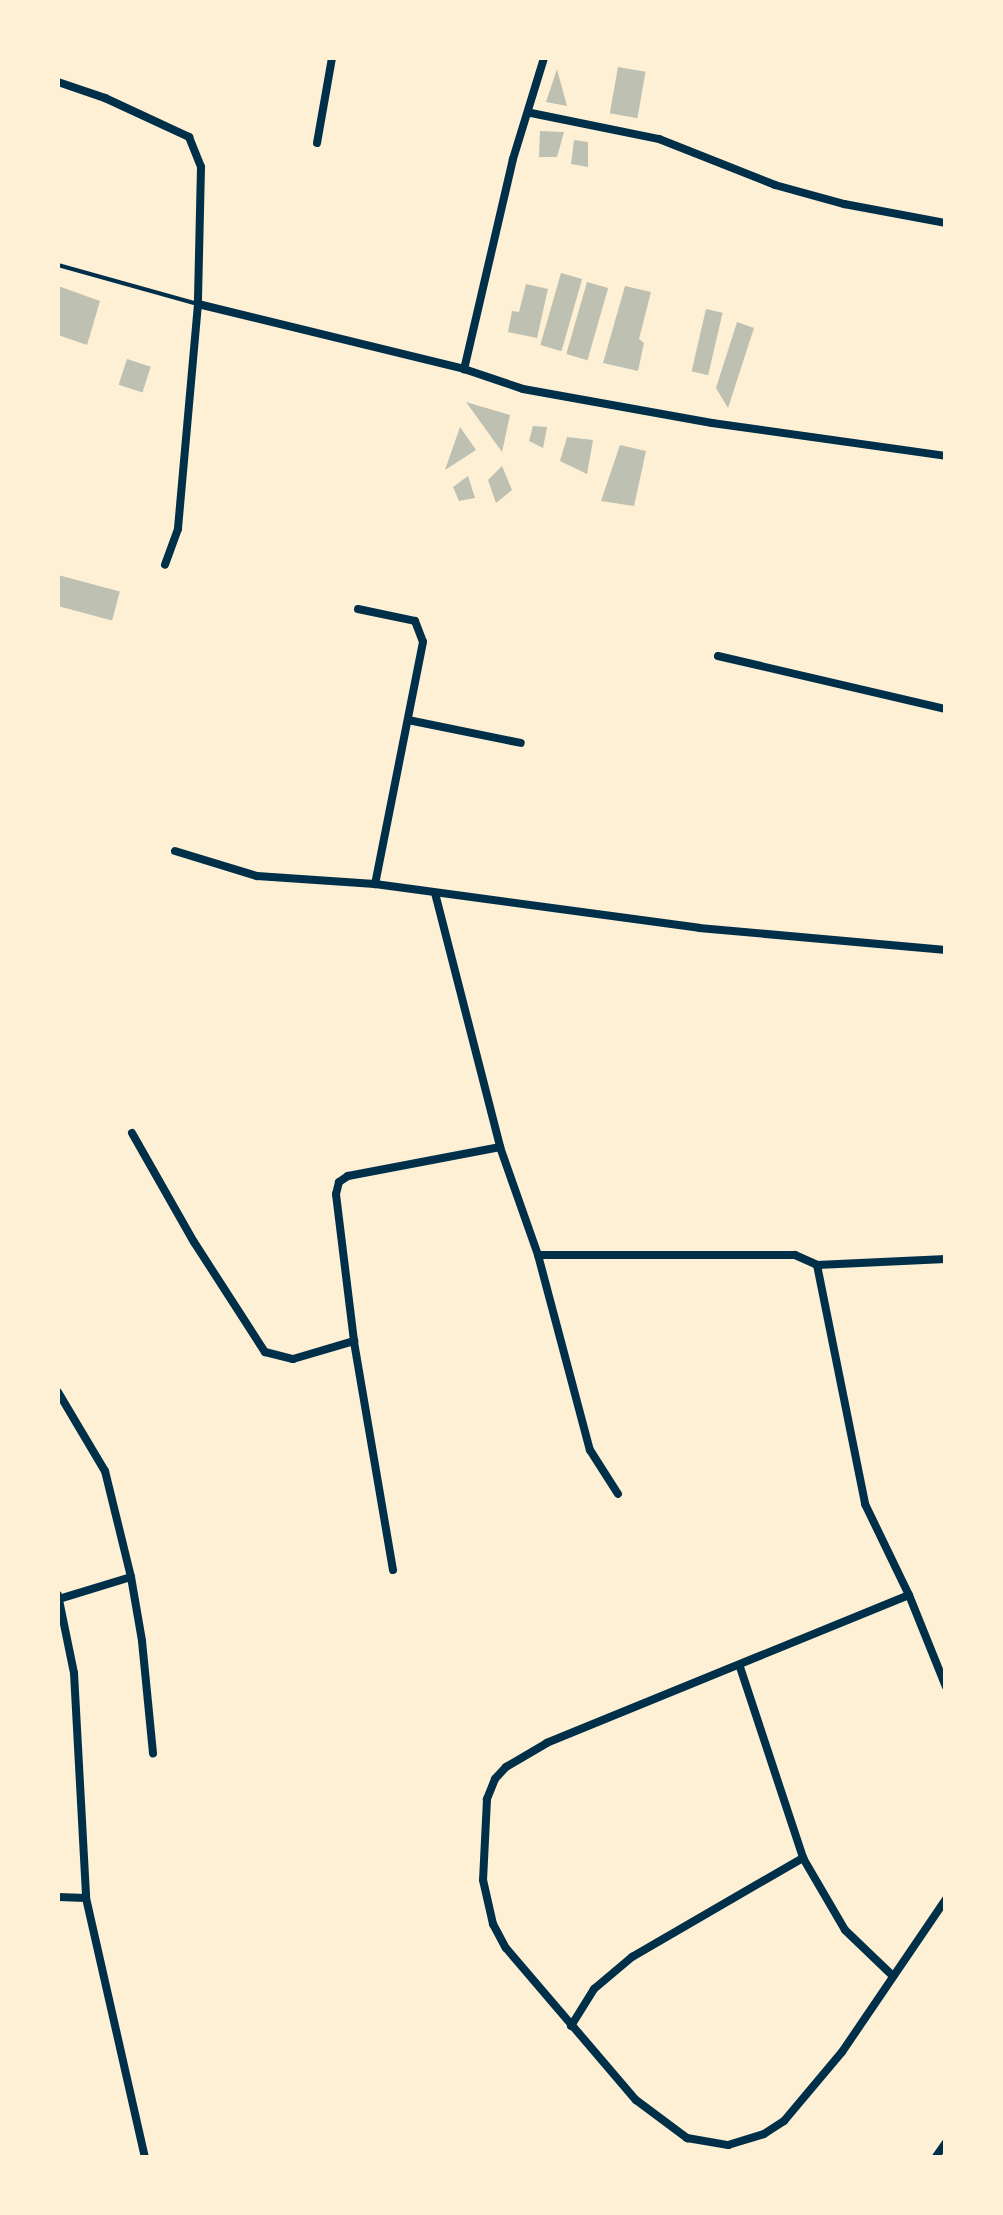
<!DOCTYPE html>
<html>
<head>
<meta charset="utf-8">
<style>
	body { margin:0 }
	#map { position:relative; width:1003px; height:2215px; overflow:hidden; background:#fdf0d5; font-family:"Fira Sans",sans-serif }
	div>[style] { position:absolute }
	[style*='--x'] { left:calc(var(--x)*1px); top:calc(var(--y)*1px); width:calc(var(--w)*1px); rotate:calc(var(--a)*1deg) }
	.building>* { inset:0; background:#bec0b2; transform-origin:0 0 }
	.service>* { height:4px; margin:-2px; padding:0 2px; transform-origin:2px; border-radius:2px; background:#003049 }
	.minor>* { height:8px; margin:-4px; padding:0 4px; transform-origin:4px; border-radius:4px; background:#003049 }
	span { translate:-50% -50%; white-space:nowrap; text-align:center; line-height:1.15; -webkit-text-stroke:9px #fdf0d5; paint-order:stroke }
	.frame { position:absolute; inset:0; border:60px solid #fdf0d5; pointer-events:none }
</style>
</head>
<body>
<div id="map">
	<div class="building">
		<i style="left:618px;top:67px;width:28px;height:47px;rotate:10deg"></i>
		<i style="clip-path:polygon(557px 69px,567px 106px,546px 102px)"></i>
		<i style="clip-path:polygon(540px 131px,564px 132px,557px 157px,539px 157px)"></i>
		<i style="clip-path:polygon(574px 140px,588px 142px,588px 167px,571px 164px)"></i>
		<i style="left:561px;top:273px;width:22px;height:75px;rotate:16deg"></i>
		<i style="left:587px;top:282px;width:22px;height:75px;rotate:16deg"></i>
		<i style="clip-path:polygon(526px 284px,548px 289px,537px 338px,508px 332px,512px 311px,519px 312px)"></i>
		<i style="clip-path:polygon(58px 286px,100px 301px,87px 345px,58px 335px)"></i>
		<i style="clip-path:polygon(625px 286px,651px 292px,639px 339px,644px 343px,638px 371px,603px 363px)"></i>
		<i style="left:706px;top:309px;width:17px;height:64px;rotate:13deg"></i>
		<i style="clip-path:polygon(737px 322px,754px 328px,728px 408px,716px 388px)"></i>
		<i style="left:127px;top:359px;width:25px;height:27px;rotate:18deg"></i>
		<i style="clip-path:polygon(466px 402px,510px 415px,502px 452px)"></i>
		<i style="clip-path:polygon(533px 426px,547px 427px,543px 448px,529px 441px)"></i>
		<i style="clip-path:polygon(460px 427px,476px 450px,445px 470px)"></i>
		<i style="clip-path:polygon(567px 437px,593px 440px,587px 474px,560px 461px)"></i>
		<i style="clip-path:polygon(620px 445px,646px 451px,634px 506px,601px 501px)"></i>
		<i style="clip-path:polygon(502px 466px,512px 490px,496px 503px,488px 480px)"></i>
		<i style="clip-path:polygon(468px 476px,475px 498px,459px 501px,453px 487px)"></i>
		<i style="left:58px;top:575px;width:64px;height:30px;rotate:15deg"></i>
	</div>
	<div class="service">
		<i style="--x:58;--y:265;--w:145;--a:15.6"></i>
	</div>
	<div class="minor">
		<i style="--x:544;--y:58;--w:106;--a:107.1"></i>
		<i style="--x:513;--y:159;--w:216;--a:103.1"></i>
		<i style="--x:464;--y:369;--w:62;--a:18.7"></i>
		<i style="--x:523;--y:389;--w:192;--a:10.2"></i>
		<i style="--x:712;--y:423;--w:236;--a:8"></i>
		<i style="--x:58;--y:82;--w:50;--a:18.8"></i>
		<i style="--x:105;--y:98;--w:93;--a:24.9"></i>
		<i style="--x:189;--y:137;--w:32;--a:68"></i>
		<i style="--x:201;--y:167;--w:137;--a:91.3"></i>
		<i style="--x:198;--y:304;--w:226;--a:95.1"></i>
		<i style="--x:178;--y:529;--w:38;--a:110"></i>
		<i style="--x:531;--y:113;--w:131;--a:11.5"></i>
		<i style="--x:659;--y:139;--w:125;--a:21.6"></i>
		<i style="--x:775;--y:185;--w:72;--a:15.4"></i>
		<i style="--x:844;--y:204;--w:104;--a:10.6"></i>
		<i style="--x:317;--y:143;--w:86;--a:-80"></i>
		<i style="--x:198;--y:304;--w:274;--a:13.7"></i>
		<i style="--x:358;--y:609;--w:58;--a:11.9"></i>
		<i style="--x:415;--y:621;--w:22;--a:69"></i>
		<i style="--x:423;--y:642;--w:247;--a:101.2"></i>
		<i style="--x:718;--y:656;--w:234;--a:13.1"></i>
		<i style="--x:408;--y:720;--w:115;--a:11.5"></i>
		<i style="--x:175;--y:851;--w:86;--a:17"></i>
		<i style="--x:257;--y:876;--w:118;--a:3.9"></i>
		<i style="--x:375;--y:884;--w:327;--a:7.7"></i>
		<i style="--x:699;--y:928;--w:248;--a:5.1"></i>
		<i style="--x:435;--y:893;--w:262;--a:75.6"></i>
		<i style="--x:500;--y:1147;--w:114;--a:70.6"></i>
		<i style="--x:538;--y:1255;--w:202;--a:75.1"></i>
		<i style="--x:590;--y:1450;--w:52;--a:57.5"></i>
		<i style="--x:132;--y:1133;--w:125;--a:60.4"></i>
		<i style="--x:194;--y:1242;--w:131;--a:57.2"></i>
		<i style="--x:265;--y:1352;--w:29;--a:14"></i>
		<i style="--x:293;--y:1359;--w:64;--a:-16.4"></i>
		<i style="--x:538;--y:1255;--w:257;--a:0"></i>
		<i style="--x:795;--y:1255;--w:24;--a:24"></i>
		<i style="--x:817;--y:1265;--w:129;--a:-2.7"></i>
		<i style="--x:817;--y:1265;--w:244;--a:78.6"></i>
		<i style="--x:865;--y:1504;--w:101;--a:64.2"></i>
		<i style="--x:909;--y:1595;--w:99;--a:68.1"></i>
		<i style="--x:58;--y:1392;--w:92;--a:59.3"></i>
		<i style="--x:105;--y:1471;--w:109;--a:76.2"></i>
		<i style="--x:131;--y:1577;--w:75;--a:163"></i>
		<i style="--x:393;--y:1570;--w:232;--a:-99.7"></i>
		<i style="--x:354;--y:1341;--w:148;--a:-97"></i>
		<i style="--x:336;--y:1194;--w:12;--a:-76"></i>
		<i style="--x:339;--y:1182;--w:11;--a:-34"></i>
		<i style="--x:348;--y:1176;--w:155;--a:-10.8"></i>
		<i style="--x:131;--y:1577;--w:65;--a:80.2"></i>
		<i style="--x:142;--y:1641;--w:113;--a:84.4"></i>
		<i style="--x:58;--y:1595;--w:80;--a:78.4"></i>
		<i style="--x:74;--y:1673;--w:225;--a:86.9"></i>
		<i style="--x:86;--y:1898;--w:267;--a:77.2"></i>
		<i style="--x:909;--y:1595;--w:391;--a:157.8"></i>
		<i style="--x:547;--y:1743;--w:48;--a:149.7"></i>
		<i style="--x:506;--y:1767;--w:16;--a:133"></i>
		<i style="--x:495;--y:1779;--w:22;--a:112"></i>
		<i style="--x:487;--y:1799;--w:81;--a:92.8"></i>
		<i style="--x:483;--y:1880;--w:45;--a:77.2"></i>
		<i style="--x:493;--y:1924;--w:27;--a:62"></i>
		<i style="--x:506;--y:1948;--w:200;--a:49.5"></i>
		<i style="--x:636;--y:2100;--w:64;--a:36.7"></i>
		<i style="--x:687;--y:2138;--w:42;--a:9.7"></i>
		<i style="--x:728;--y:2145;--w:38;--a:-17"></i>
		<i style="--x:764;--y:2134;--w:24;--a:-33"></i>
		<i style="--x:784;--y:2121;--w:90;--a:-50"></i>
		<i style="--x:842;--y:2052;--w:185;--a:-55.8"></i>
		<i style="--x:740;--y:1667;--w:201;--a:71.7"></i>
		<i style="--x:803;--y:1858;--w:83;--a:59.7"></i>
		<i style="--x:845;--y:1930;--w:65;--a:43.8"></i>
		<i style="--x:58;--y:1897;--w:28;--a:2"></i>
		<i style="--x:571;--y:2026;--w:44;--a:-58.1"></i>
		<i style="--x:594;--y:1989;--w:50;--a:-40.1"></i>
		<i style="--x:632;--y:1957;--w:198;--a:-30.1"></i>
		<i style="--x:935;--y:2158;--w:19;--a:-55"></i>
	</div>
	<div class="frame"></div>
</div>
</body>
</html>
